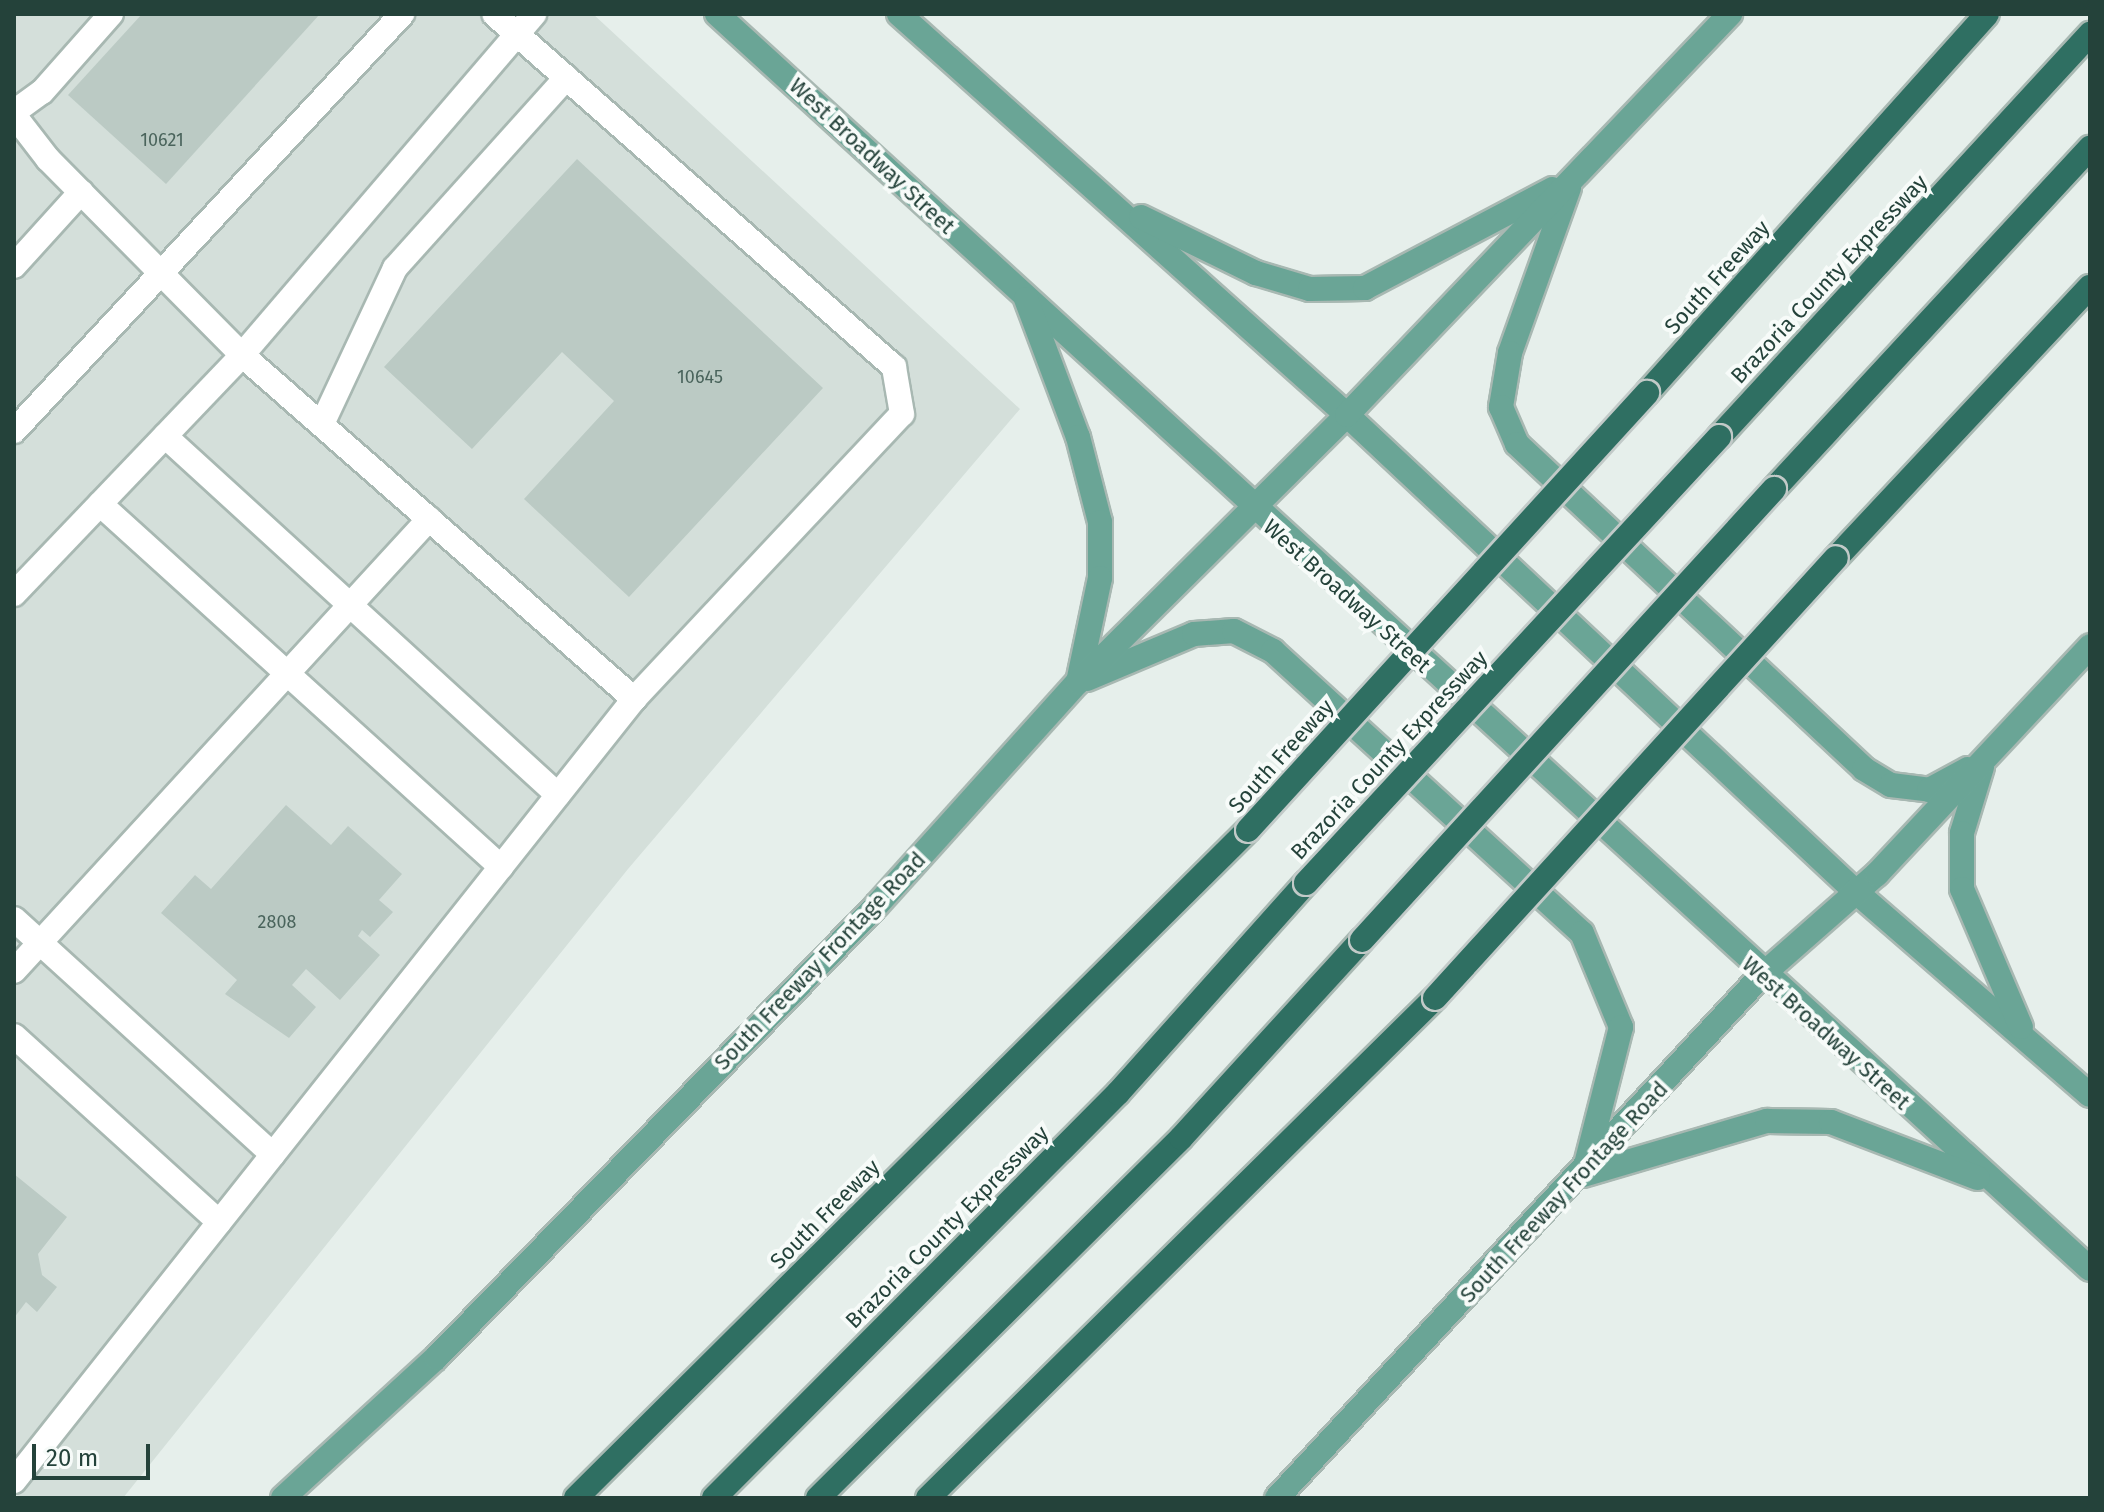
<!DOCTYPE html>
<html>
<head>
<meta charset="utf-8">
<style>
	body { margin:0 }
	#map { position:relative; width:2104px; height:1512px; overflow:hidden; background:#e6efeb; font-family:"Fira Sans",sans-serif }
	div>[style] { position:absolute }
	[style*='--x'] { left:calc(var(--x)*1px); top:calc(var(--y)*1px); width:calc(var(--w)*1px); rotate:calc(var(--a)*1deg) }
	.built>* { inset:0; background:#d4dfda }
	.building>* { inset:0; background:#bbcac4 }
	.roads { filter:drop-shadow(2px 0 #a8b8b2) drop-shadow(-2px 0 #a8b8b2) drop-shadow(0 2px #a8b8b2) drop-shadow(0 -2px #a8b8b2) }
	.minor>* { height:24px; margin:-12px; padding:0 12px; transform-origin:12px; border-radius:12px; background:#fff }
	.major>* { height:24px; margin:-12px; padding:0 12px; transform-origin:12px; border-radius:12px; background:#6aa596 }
	.highway>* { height:24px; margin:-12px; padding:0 12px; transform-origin:12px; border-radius:12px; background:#2f6f62 }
	.bridges { filter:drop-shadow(2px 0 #c2cac8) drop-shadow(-2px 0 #c2cac8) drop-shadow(0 2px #c2cac8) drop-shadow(0 -2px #c2cac8) }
	.highway-bridge>* { height:24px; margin:-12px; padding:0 12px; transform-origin:12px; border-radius:12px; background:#2f6f62 }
	span { translate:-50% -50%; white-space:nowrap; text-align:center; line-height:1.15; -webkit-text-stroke:8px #f7fbf9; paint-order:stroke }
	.number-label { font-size:18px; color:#4a645c }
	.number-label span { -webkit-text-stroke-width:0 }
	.street-label { font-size:22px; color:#24423a }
	.frame { position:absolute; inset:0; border:16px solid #24423a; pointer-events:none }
	.scale { position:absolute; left:32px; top:1444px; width:118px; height:36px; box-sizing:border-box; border:4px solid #24423a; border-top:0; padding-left:10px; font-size:24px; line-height:28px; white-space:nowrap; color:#24423a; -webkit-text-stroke:6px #f7fbf9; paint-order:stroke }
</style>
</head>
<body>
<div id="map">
	<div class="built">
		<i style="clip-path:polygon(14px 14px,593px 14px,1020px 409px,628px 869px,123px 1498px,14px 1498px)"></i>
	</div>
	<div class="building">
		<i style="clip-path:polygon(142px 14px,320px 14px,166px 184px,68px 95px)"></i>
		<i style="clip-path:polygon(577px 159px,823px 388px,629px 597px,524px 499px,614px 401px,562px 352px,472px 449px,384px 367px)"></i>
		<i style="clip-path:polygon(286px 805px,331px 845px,348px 826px,402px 874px,379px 900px,393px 912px,370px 937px,362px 930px,358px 936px,380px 955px,340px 1000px,306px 969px,292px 985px,316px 1007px,289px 1038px,225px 994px,237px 980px,161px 913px,195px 875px,211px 889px)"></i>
		<i style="clip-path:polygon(14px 1174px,67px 1217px,38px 1254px,42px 1275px,57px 1287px,37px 1312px,26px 1302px,14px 1318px)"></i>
	</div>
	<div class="roads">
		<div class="minor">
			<i style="--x:14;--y:112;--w:34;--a:-36"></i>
			<i style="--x:42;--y:92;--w:104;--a:-48.5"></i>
			<i style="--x:14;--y:115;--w:56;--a:52.3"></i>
			<i style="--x:48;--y:159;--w:276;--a:45.3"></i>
			<i style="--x:242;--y:355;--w:522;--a:41.27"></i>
			<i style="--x:14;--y:266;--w:100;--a:-47.8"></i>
			<i style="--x:322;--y:424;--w:172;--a:-64.9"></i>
			<i style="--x:395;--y:268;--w:256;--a:-48"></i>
			<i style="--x:14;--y:431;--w:570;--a:-47.06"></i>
			<i style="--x:165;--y:436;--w:532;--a:42.41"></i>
			<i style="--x:100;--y:504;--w:541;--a:42.15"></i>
			<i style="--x:14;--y:594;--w:330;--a:-46.3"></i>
			<i style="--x:242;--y:355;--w:449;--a:-49.4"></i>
			<i style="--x:14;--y:919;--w:350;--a:42.3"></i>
			<i style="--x:14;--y:971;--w:614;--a:-47.44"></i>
			<i style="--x:14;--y:1036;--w:277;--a:42.2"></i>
			<i style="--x:14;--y:1481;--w:998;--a:-51.59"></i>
			<i style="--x:634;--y:699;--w:391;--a:-46.8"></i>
			<i style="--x:902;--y:414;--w:48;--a:-99.7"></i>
			<i style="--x:894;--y:367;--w:533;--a:-138.57"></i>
		</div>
		<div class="major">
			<i style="--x:717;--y:14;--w:1860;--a:42.43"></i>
			<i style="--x:899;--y:14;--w:601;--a:41.83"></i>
			<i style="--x:1347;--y:415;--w:696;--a:43.14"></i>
			<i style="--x:1855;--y:891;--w:311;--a:41"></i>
			<i style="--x:1569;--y:188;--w:175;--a:109.7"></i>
			<i style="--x:1510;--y:353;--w:55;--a:99.5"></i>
			<i style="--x:1501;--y:407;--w:40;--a:66.6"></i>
			<i style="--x:1517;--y:444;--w:475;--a:43.1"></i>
			<i style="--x:1864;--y:769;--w:31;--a:31"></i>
			<i style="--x:1891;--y:785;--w:38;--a:7"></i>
			<i style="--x:1929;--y:790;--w:44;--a:-28.3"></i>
			<i style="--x:1141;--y:217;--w:128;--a:26"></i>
			<i style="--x:1256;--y:273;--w:56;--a:16.5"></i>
			<i style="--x:1310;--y:289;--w:55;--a:-1"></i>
			<i style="--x:1365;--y:288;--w:212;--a:-27.8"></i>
			<i style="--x:1026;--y:299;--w:147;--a:69.4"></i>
			<i style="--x:1078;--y:437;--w:88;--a:75.5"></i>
			<i style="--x:1100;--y:522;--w:56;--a:90"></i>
			<i style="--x:1100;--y:578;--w:106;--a:101.9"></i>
			<i style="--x:1087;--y:679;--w:116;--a:-22.8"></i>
			<i style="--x:1194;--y:634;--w:40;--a:-4.3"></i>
			<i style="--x:1234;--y:631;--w:44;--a:27.1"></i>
			<i style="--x:1273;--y:651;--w:418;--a:42.4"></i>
			<i style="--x:1582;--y:933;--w:102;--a:67.5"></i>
			<i style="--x:1621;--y:1027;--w:146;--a:104.3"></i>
			<i style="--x:1982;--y:767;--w:69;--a:106.9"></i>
			<i style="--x:1962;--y:833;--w:56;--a:90"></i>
			<i style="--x:1962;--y:889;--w:150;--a:66.9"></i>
			<i style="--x:1583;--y:1175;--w:192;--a:-16.4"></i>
			<i style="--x:1767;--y:1121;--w:64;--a:0.9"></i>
			<i style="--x:1831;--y:1122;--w:157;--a:20.9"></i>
			<i style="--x:283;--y:1498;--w:207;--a:-42.5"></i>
			<i style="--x:436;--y:1358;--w:631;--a:-45.77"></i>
			<i style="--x:876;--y:906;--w:302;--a:-48"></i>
			<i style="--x:1078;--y:682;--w:379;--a:-44.8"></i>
			<i style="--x:1347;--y:415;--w:555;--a:-46.32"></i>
			<i style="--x:1277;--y:1498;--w:713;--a:-47.16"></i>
			<i style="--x:1762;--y:975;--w:153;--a:-41.3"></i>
			<i style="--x:1877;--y:874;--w:312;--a:-46.9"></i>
		</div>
		<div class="highway">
			<i style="--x:1647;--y:393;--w:509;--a:-48.1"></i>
			<i style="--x:1719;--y:437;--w:548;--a:-47.37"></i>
			<i style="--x:1774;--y:489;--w:465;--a:-47.2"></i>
			<i style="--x:1836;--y:558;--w:371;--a:-46.9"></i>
			<i style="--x:576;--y:1498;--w:948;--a:-44.83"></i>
			<i style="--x:714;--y:1498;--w:572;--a:-45.07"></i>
			<i style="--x:1118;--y:1093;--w:282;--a:-48.2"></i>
			<i style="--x:818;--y:1498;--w:511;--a:-44.76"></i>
			<i style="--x:1181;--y:1138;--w:268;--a:-47.6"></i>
			<i style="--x:928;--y:1498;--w:712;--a:-44.6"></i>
		</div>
	</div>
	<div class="bridges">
		<div class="highway-bridge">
			<i style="--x:1248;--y:830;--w:592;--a:-47.6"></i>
			<i style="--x:1306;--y:883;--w:608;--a:-47.2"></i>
			<i style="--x:1362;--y:940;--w:611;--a:-47.59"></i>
			<i style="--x:1435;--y:998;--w:595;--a:-47.66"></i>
		</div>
	</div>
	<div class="number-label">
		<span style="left:162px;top:140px">10621</span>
		<span style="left:700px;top:377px">10645</span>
		<span style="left:277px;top:922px">2808</span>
	</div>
	<div class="street-label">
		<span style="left:872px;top:156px;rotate:43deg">West Broadway Street</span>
		<span style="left:1717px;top:277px;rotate:-48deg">South Freeway</span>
		<span style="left:1829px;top:279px;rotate:-47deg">Brazoria County Expressway</span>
		<span style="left:1347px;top:596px;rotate:42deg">West Broadway Street</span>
		<span style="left:1389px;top:755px;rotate:-47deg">Brazoria County Expressway</span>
		<span style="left:1281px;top:756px;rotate:-48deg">South Freeway</span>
		<span style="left:820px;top:961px;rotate:-46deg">South Freeway Frontage Road</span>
		<span style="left:1826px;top:1033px;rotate:42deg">West Broadway Street</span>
		<span style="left:1564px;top:1192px;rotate:-47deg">South Freeway Frontage Road</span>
		<span style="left:825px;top:1214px;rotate:-45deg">South Freeway</span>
		<span style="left:947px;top:1227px;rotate:-45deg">Brazoria County Expressway</span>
	</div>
	<div class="frame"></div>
	<div class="scale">20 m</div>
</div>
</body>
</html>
